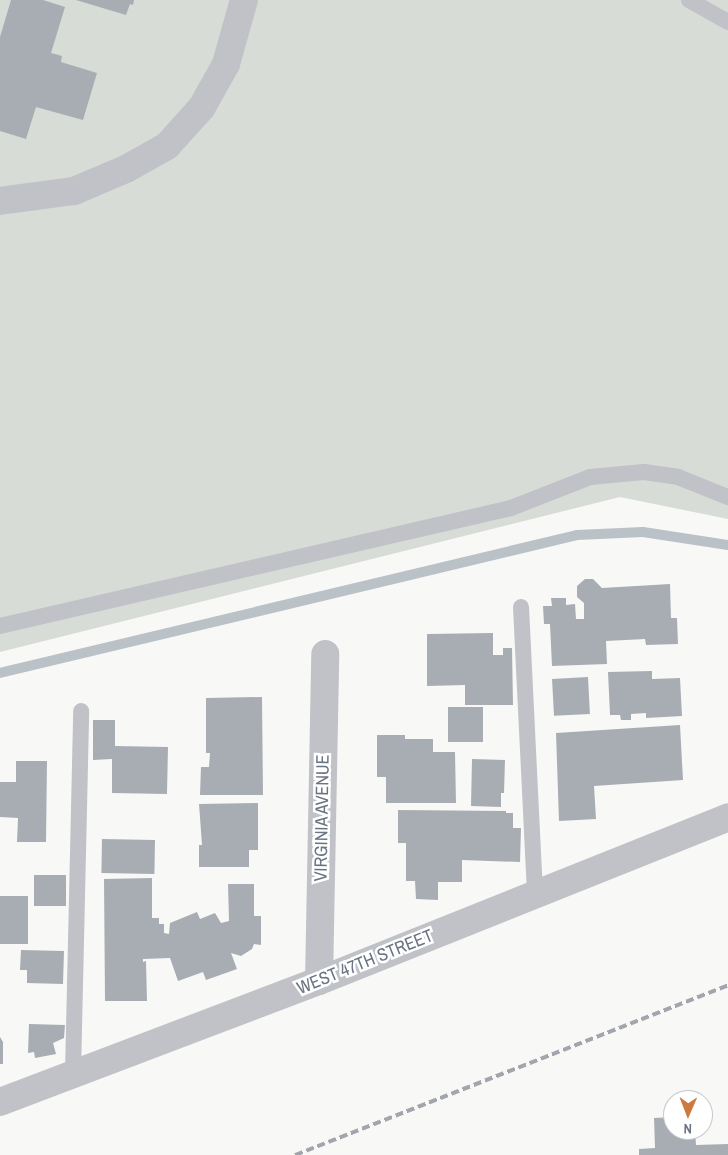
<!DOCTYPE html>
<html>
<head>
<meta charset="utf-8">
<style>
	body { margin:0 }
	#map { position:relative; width:728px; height:1155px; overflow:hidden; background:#f8f8f6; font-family:"Archivo Narrow",sans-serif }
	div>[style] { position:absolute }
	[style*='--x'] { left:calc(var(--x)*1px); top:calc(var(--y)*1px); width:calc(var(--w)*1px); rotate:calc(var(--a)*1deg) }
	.green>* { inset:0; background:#d7dcd6 }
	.stream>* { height:10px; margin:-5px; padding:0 5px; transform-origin:5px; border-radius:5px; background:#bac1c7 }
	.building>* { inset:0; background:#a8adb4; transform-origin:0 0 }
	.lane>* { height:16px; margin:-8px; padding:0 8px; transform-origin:8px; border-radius:8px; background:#c0c2c7 }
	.street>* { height:28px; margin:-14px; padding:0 14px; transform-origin:14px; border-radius:14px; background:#c0c2c7 }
	.rail>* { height:4px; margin-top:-2px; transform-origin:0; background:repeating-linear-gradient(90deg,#a2a6ac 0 8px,transparent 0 12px) }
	span { translate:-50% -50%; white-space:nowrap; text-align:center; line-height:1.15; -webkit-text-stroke:5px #fff; paint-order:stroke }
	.street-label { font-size:18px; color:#6b7483 }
	.north { position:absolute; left:663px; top:1090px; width:50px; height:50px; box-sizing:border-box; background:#fff; border:1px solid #c4c7cd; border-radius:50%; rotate:181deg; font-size:14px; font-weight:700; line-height:20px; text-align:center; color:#6b7483 }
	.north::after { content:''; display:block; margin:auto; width:18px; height:22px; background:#ce7940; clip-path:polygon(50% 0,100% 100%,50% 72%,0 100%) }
</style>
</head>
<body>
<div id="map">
	<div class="green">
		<i style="clip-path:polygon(0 0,728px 0,728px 519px,620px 497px,0 652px)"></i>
	</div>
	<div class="stream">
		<i style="--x:0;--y:673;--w:593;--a:-13.45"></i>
		<i style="--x:577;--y:535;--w:66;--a:-2.6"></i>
		<i style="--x:643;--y:532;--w:86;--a:8.7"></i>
	</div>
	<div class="building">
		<i style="clip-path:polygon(11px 0,43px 0,65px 7px,51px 53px,62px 56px,61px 62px,97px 73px,83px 120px,36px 107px,26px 139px,0 131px,0 37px)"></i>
		<i style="clip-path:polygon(76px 0,134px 0,133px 5px,130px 4px,126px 15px)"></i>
		<i style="clip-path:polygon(585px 579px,593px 579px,602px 588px,670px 584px,671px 618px,677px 618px,678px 644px,646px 645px,645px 639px,606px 641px,607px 664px,552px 666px,550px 624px,544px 624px,543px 606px,552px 606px,551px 598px,566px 598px,566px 605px,575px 604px,576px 619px,584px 619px,584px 603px,577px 597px,577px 586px)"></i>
		<i style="clip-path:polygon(493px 633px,493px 655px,503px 655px,503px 648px,512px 648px,513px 705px,465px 705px,465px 685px,427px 686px,427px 634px)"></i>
		<i style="clip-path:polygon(652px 671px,652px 679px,680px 678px,682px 716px,646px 718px,646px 713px,631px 714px,631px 720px,621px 720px,620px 715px,610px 715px,608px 672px)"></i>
		<i style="left:588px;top:677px;width:37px;height:36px;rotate:87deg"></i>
		<i style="clip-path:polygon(262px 697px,263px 795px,200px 795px,201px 767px,209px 767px,210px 753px,206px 753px,206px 698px)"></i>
		<i style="left:448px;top:707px;width:35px;height:35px"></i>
		<i style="clip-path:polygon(93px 720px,115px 720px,115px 746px,168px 747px,167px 794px,112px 793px,112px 759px,93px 760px)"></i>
		<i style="clip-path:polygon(680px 725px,683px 780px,594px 786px,596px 819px,559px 821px,556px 733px)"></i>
		<i style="clip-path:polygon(377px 735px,405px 735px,405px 739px,433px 739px,433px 752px,455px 752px,456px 803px,386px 803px,386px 777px,377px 777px)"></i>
		<i style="clip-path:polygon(472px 759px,505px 760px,504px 793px,501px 793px,501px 807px,471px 806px)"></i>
		<i style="clip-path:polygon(16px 761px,47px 761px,46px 842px,17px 842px,18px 818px,0 817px,0 782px,16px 782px)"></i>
		<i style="clip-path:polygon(258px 803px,258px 850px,249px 850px,249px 867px,199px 867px,199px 845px,202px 845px,199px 804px)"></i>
		<i style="clip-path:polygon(398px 810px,506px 811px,506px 813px,513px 813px,513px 828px,521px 828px,520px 862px,462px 860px,462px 882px,438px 882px,438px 900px,416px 899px,415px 881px,406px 881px,406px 843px,398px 843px)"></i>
		<i style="left:102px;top:839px;width:53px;height:34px;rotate:1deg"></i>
		<i style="left:34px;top:875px;width:32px;height:31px"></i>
		<i style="clip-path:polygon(152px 878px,152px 918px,159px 918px,159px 924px,164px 924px,164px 933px,169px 934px,170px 923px,197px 912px,200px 919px,215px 913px,221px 923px,229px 921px,228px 884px,254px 884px,254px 916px,261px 916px,261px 945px,254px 944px,252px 949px,241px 956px,231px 953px,237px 969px,206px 980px,203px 972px,178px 981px,170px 958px,143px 959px,143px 962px,146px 961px,147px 1001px,105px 1001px,104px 879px)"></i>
		<i style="left:0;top:896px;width:28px;height:48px"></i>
		<i style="clip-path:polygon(21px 950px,64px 951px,63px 984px,27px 983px,27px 970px,20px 970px)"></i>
		<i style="clip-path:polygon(29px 1024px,65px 1025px,64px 1038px,53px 1043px,56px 1054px,35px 1058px,34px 1052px,28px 1053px)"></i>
		<i style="clip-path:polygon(0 1037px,3px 1042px,3px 1064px,0 1064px)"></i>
		<i style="clip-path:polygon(673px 1117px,673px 1130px,695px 1130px,696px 1145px,728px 1144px,728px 1155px,639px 1155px,639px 1149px,655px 1148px,654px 1118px)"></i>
	</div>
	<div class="lane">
		<i style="--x:689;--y:0;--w:45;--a:29.4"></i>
		<i style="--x:521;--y:607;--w:288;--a:87.2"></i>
		<i style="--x:0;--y:626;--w:524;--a:-13"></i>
		<i style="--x:511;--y:508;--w:85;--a:-21.4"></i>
		<i style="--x:590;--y:477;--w:54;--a:-5.3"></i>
		<i style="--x:644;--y:472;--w:34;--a:8"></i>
		<i style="--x:678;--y:477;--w:54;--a:21.8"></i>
		<i style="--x:73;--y:1073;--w:362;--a:-88.7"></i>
	</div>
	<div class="street">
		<i style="--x:0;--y:201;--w:75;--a:-7.7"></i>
		<i style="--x:74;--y:191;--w:56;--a:-22.9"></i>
		<i style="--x:126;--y:169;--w:47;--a:-29.3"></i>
		<i style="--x:167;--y:146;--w:52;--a:-48.1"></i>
		<i style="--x:202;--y:107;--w:49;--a:-60.8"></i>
		<i style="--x:226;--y:64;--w:66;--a:-74.3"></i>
		<i style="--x:319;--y:981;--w:327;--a:-88.9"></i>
		<i style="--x:0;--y:1102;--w:341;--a:-20.8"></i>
		<i style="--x:319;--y:981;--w:441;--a:-21.8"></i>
	</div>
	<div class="rail">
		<i style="--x:295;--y:1155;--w:465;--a:-21.4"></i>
	</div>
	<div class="street-label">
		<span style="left:322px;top:818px;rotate:-89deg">VIRGINIA AVENUE</span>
		<span style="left:365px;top:962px;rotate:-22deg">WEST 47TH STREET</span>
	</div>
	<div class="north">N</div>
</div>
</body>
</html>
